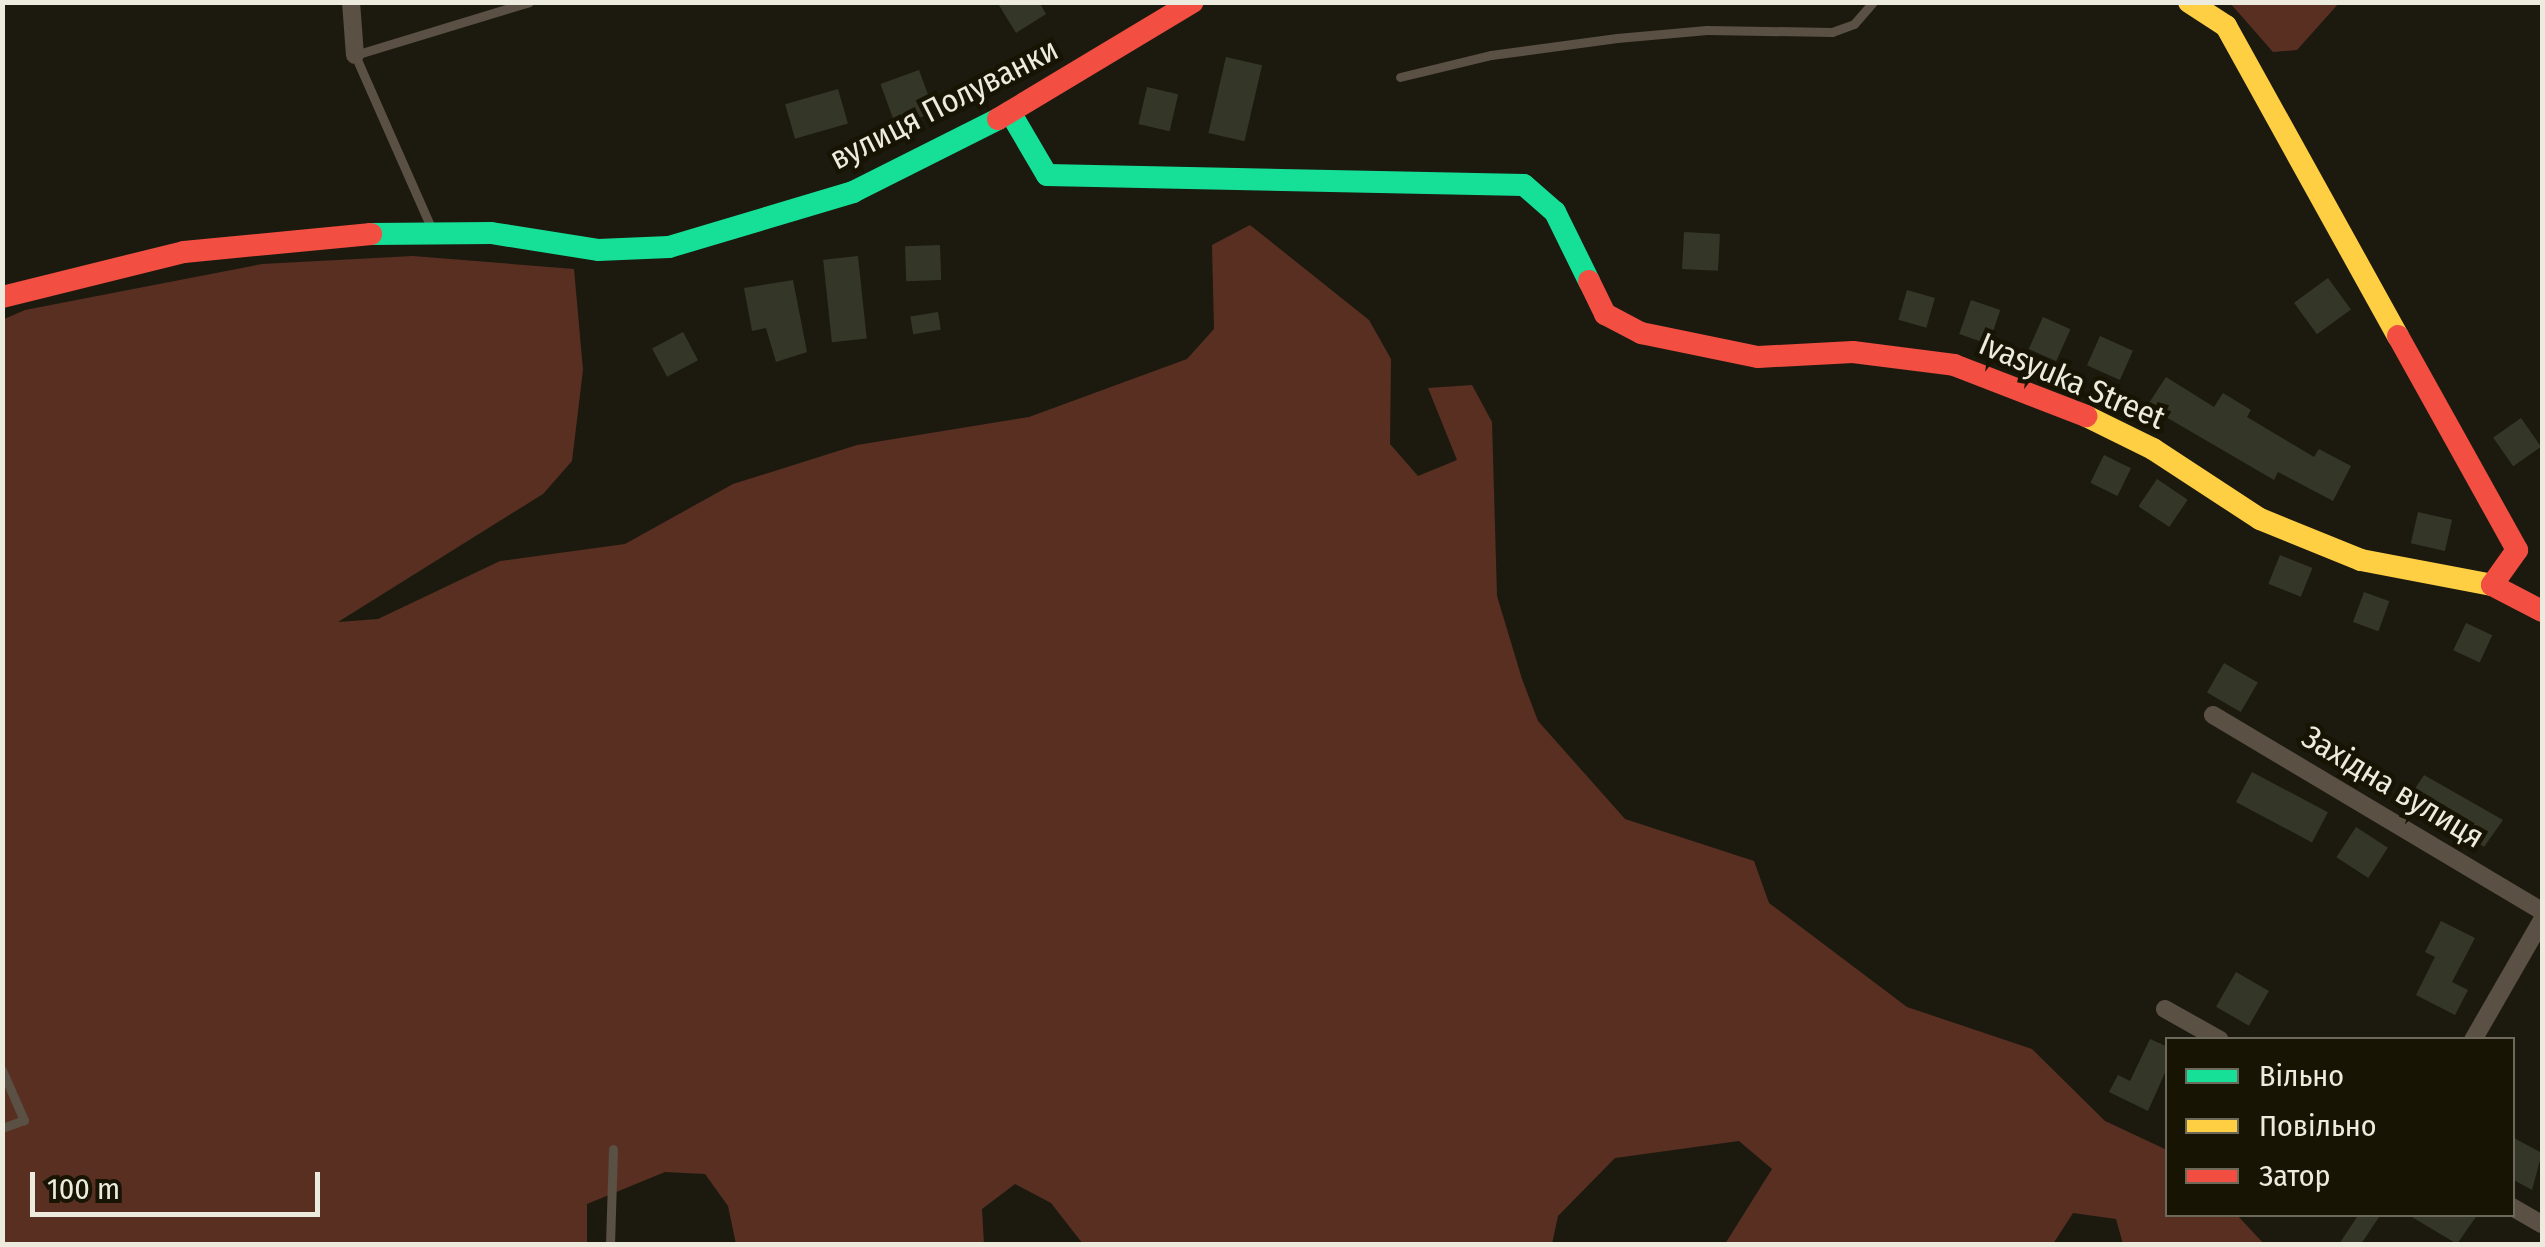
<!DOCTYPE html>
<html>
<head>
<meta charset="utf-8">
<style>
	body { margin:0 }
	#map { position:relative; width:2545px; height:1247px; overflow:hidden; background:#1c1a0f; font-family:"Fira Sans Condensed",sans-serif }
	div>[style] { position:absolute }
	[style*='--x'] { left:calc(var(--x)*1px); top:calc(var(--y)*1px); width:calc(var(--w)*1px); rotate:calc(var(--a)*1deg) }
	.green>* { inset:0; background:#592f22 }
	.building>* { inset:0; background:#343628; transform-origin:0 0 }
	.lane>* { height:9px; margin:-4.5px; padding:0 4.5px; transform-origin:4.5px; border-radius:4.5px; background:#5a5043 }
	.street>* { height:18px; margin:-9px; padding:0 9px; transform-origin:9px; border-radius:9px; background:#5a5043 }
	.fast>* { height:22px; margin:-11px; padding:0 11px; transform-origin:11px; border-radius:11px; background:#16e098 }
	.slow>* { height:22px; margin:-11px; padding:0 11px; transform-origin:11px; border-radius:11px; background:#ffcf43 }
	.jam>* { height:22px; margin:-11px; padding:0 11px; transform-origin:11px; border-radius:11px; background:#f24e42 }
	span { translate:-50% -50%; white-space:nowrap; text-align:center; line-height:1.15; -webkit-text-stroke:9px #181403; paint-order:stroke }
	.street-label { font-size:32px; color:#edebde }
	.frame { position:absolute; inset:0; border:5px solid #edebde; pointer-events:none }
	.legend { position:absolute; left:2165px; top:1037px; width:350px; height:180px; box-sizing:border-box; background:#181403; border:2px solid #6d6a5b; margin:0; padding:12px 18px; list-style:none; font-size:30px; color:#edebde }
	.legend li { display:flex; align-items:center; gap:20px; height:50px }
	.legend b { width:50px; border:2px solid #6d6a5b }
	.scale { position:absolute; left:30px; top:1172px; width:290px; height:45px; box-sizing:border-box; border:5px solid #edebde; border-top:0; padding-left:12px; font-size:30px; line-height:35px; white-space:nowrap; color:#edebde; -webkit-text-stroke:8px #181403; paint-order:stroke }
</style>
</head>
<body>
<div id="map">
	<div class="green">
		<i style="clip-path:polygon(2230px 3px,2339px 3px,2297px 50px,2273px 52px)"></i>
		<i style="clip-path:polygon(1250px 225px,1369px 320px,1391px 359px,1390px 444px,1418px 476px,1457px 460px,1428px 388px,1472px 385px,1492px 422px,1497px 596px,1522px 679px,1538px 721px,1625px 819px,1754px 861px,1769px 903px,1907px 1007px,2032px 1049px,2105px 1121px,2167px 1150px,2168px 1214px,2237px 1215px,2264px 1244px,2123px 1244px,2116px 1219px,2073px 1213px,2053px 1244px,1725px 1244px,1772px 1169px,1739px 1141px,1615px 1158px,1558px 1216px,1552px 1244px,1083px 1244px,1051px 1203px,1015px 1184px,982px 1209px,984px 1244px,736px 1244px,728px 1206px,705px 1174px,665px 1172px,587px 1204px,587px 1244px,3px 1244px,2px 320px,25px 310px,262px 264px,413px 256px,574px 269px,583px 370px,572px 461px,543px 494px,338px 622px,378px 619px,500px 561px,625px 544px,733px 484px,857px 445px,1029px 417px,1187px 359px,1214px 329px,1212px 245px)"></i>
	</div>
	<div class="building">
		<i style="clip-path:polygon(997px 2px,1039px 2px,1046px 14px,1016px 33px)"></i>
		<i style="left:1226px;top:57px;width:37px;height:78px;rotate:13deg"></i>
		<i style="left:919px;top:70px;width:45px;height:41px;rotate:70deg"></i>
		<i style="left:1147px;top:87px;width:32px;height:38px;rotate:13deg"></i>
		<i style="left:838px;top:89px;width:36px;height:55px;rotate:74deg"></i>
		<i style="left:1684px;top:232px;width:36px;height:37px;rotate:3deg"></i>
		<i style="left:940px;top:245px;width:35px;height:35px;rotate:88deg"></i>
		<i style="left:858px;top:256px;width:83px;height:35px;rotate:84deg"></i>
		<i style="left:2328px;top:278px;width:39px;height:42px;rotate:54deg"></i>
		<i style="clip-path:polygon(793px 280px,807px 352px,776px 362px,766px 328px,752px 331px,744px 288px)"></i>
		<i style="left:1907px;top:290px;width:29px;height:31px;rotate:16deg"></i>
		<i style="left:1971px;top:300px;width:31px;height:36px;rotate:19deg"></i>
		<i style="left:938px;top:312px;width:18px;height:28px;rotate:81deg"></i>
		<i style="left:2043px;top:317px;width:30px;height:35px;rotate:24deg"></i>
		<i style="left:683px;top:332px;width:32px;height:35px;rotate:62deg"></i>
		<i style="left:2100px;top:336px;width:36px;height:32px;rotate:24deg"></i>
		<i style="clip-path:polygon(2166px 377px,2214px 407px,2223px 393px,2251px 410px,2247px 417px,2314px 457px,2319px 449px,2351px 466px,2333px 501px,2278px 472px,2274px 480px,2147px 406px)"></i>
		<i style="left:2521px;top:418px;width:35px;height:34px;rotate:55deg"></i>
		<i style="left:2104px;top:455px;width:30px;height:31px;rotate:26deg"></i>
		<i style="left:2157px;top:479px;width:37px;height:33px;rotate:34deg"></i>
		<i style="left:2418px;top:512px;width:35px;height:32px;rotate:13deg"></i>
		<i style="left:2280px;top:555px;width:35px;height:31px;rotate:22deg"></i>
		<i style="left:2364px;top:592px;width:27px;height:32px;rotate:20deg"></i>
		<i style="left:2466px;top:623px;width:29px;height:30px;rotate:25deg"></i>
		<i style="left:2224px;top:663px;width:39px;height:34px;rotate:30deg"></i>
		<i style="left:2252px;top:772px;width:86px;height:34px;rotate:28deg"></i>
		<i style="clip-path:polygon(2424px 775px,2503px 820px,2484px 847px,2437px 815px,2434px 821px,2406px 802px)"></i>
		<i style="left:2356px;top:827px;width:38px;height:36px;rotate:33deg"></i>
		<i style="clip-path:polygon(2441px 921px,2475px 938px,2452px 982px,2468px 990px,2455px 1015px,2416px 995px,2435px 957px,2425px 952px)"></i>
		<i style="left:2236px;top:972px;width:38px;height:40px;rotate:30deg"></i>
		<i style="clip-path:polygon(2150px 1039px,2168px 1047px,2168px 1066px,2148px 1111px,2109px 1092px,2118px 1075px,2130px 1081px)"></i>
		<i style="clip-path:polygon(2512px 1137px,2542px 1153px,2532px 1190px,2512px 1179px)"></i>
		<i style="clip-path:polygon(2359px 1214px,2381px 1214px,2361px 1244px,2339px 1244px)"></i>
		<i style="clip-path:polygon(2407px 1214px,2478px 1214px,2457px 1244px)"></i>
	</div>
	<div class="lane">
		<i style="--x:1400;--y:77;--w:94;--a:-13.6"></i>
		<i style="--x:1491;--y:55;--w:127;--a:-7.7"></i>
		<i style="--x:1617;--y:38;--w:90;--a:-5.1"></i>
		<i style="--x:1707;--y:30;--w:125;--a:0.9"></i>
		<i style="--x:1832;--y:32;--w:23;--a:-20"></i>
		<i style="--x:1854;--y:24;--w:29;--a:-49"></i>
		<i style="--x:433;--y:232;--w:193;--a:-113.8"></i>
		<i style="--x:355;--y:55;--w:182;--a:-16.9"></i>
		<i style="--x:2;--y:1070;--w:55;--a:66.3"></i>
		<i style="--x:24;--y:1120;--w:23;--a:160"></i>
		<i style="--x:610;--y:1244;--w:95;--a:-88.2"></i>
	</div>
	<div class="street">
		<i style="--x:351;--y:2;--w:53;--a:85.7"></i>
		<i style="--x:2213;--y:715;--w:383;--a:30.8"></i>
		<i style="--x:2165;--y:1009;--w:63;--a:29.4"></i>
		<i style="--x:2473;--y:1040;--w:138;--a:-60.1"></i>
		<i style="--x:2512;--y:1207;--w:34;--a:30"></i>
	</div>
	<div class="fast">
		<i style="--x:1010;--y:112;--w:73;--a:59.6"></i>
		<i style="--x:1047;--y:175;--w:477;--a:1.2"></i>
		<i style="--x:1524;--y:185;--w:41;--a:41.1"></i>
		<i style="--x:1555;--y:212;--w:77;--a:63.8"></i>
		<i style="--x:371;--y:234;--w:120;--a:-0.5"></i>
		<i style="--x:491;--y:233;--w:108;--a:9"></i>
		<i style="--x:598;--y:250;--w:71;--a:-2.4"></i>
		<i style="--x:669;--y:247;--w:192;--a:-16.6"></i>
		<i style="--x:853;--y:192;--w:162;--a:-26.7"></i>
	</div>
	<div class="slow">
		<i style="--x:2189;--y:2;--w:44;--a:33"></i>
		<i style="--x:2226;--y:26;--w:355;--a:61"></i>
		<i style="--x:2086;--y:416;--w:75;--a:26.2"></i>
		<i style="--x:2153;--y:449;--w:128;--a:33.2"></i>
		<i style="--x:2260;--y:519;--w:109;--a:22.1"></i>
		<i style="--x:2361;--y:560;--w:133;--a:10.8"></i>
	</div>
	<div class="jam">
		<i style="--x:998;--y:119;--w:227;--a:-31"></i>
		<i style="--x:1589;--y:281;--w:37;--a:64"></i>
		<i style="--x:1605;--y:314;--w:41;--a:27.8"></i>
		<i style="--x:1641;--y:333;--w:119;--a:11.6"></i>
		<i style="--x:1758;--y:357;--w:95;--a:-3"></i>
		<i style="--x:1853;--y:352;--w:102;--a:7.3"></i>
		<i style="--x:1954;--y:365;--w:142;--a:21.1"></i>
		<i style="--x:2;--y:297;--w:187;--a:-13.9"></i>
		<i style="--x:184;--y:252;--w:188;--a:-5.5"></i>
		<i style="--x:2398;--y:336;--w:245;--a:60.9"></i>
		<i style="--x:2517;--y:550;--w:43;--a:125.5"></i>
		<i style="--x:2492;--y:585;--w:56;--a:27.5"></i>
	</div>
	<div class="street-label">
		<span style="left:944px;top:104px;rotate:-27deg">вулиця Полуванки</span>
		<span style="left:2072px;top:381px;rotate:23deg">Ivasyuka Street</span>
		<span style="left:2393px;top:787px;rotate:31deg">Західна вулиця</span>
	</div>
	<div class="frame"></div>
	<ul class="legend">
	<li><b style="height:12px;background:#16e098"></b>Вільно</li>
	<li><b style="height:12px;background:#ffcf43"></b>Повільно</li>
	<li><b style="height:12px;background:#f24e42"></b>Затор</li>
	</ul>
	<div class="scale">100 m</div>
</div>
</body>
</html>
